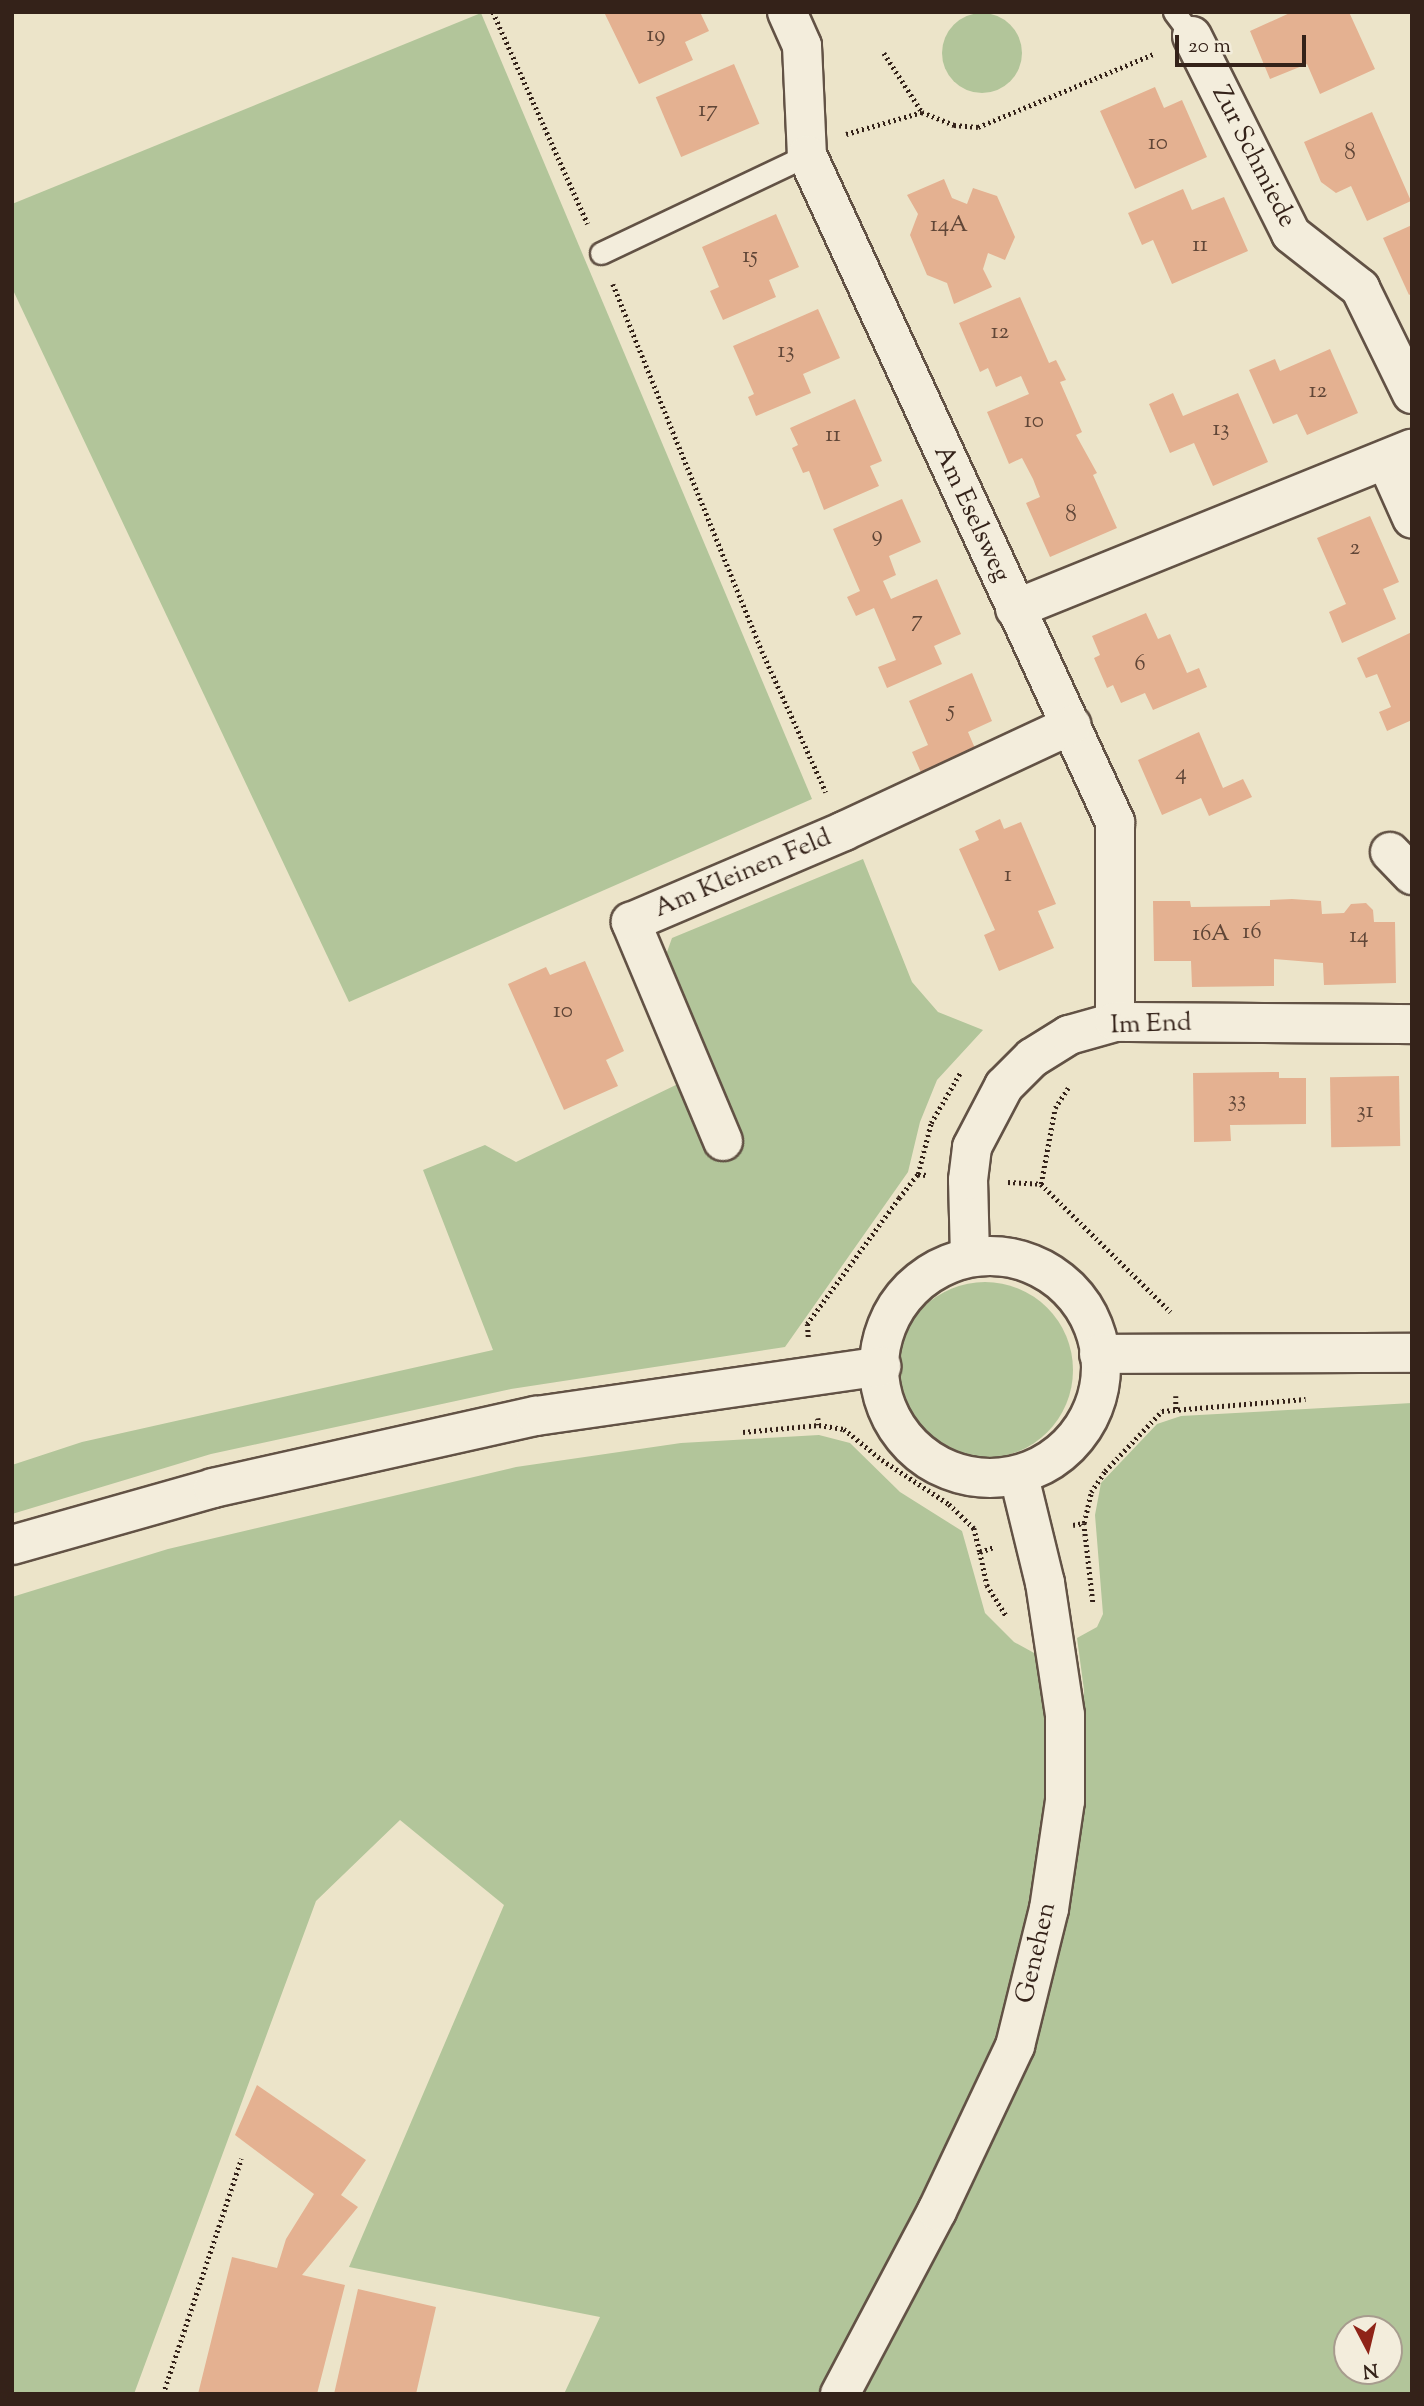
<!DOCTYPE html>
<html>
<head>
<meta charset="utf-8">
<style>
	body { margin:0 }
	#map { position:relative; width:1424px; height:2406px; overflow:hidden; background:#ece4c9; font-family:"Sorts Mill Goudy",serif }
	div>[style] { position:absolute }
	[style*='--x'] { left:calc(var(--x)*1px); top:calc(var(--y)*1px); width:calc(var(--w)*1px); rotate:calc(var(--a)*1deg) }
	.green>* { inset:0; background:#b2c59a }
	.round { border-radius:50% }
	.building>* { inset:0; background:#e4b191; transform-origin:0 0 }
	.path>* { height:4.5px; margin-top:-2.25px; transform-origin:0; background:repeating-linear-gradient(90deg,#342219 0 2px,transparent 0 5.5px) }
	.roads { filter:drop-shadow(2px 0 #625245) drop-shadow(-2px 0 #625245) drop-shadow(0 2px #625245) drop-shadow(0 -2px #625245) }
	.lane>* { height:21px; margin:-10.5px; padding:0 10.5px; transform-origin:10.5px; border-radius:10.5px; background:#f3eddc }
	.street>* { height:38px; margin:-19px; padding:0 19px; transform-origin:19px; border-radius:19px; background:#f3eddc }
	.secondary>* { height:38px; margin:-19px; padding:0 19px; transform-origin:19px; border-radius:19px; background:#f3eddc }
	.secondary>.ring { margin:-19px; padding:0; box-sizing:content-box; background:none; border:38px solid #f3eddc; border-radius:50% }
	span { translate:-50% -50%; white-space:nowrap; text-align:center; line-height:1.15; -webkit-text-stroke:5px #f3eddc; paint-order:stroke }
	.number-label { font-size:23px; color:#604637 }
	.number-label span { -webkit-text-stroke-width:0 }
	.street-label { font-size:26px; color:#342219 }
	.frame { position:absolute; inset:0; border:14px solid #342219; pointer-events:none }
	.north { position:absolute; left:1333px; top:2315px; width:70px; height:70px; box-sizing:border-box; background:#f3eddc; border:2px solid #a79c8e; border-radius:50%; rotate:173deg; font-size:19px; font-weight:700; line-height:28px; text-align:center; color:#342219 }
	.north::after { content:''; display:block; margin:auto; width:24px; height:32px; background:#8f2418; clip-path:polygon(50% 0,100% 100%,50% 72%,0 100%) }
	.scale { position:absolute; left:1175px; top:35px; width:131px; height:32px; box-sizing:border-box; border:4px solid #342219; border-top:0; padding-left:9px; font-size:21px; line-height:24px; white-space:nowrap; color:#342219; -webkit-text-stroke:5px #f3eddc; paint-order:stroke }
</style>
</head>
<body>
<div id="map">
	<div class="green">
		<i style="clip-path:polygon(481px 13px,812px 799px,349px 1002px,12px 288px,12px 204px)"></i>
		<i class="round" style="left:942px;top:13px;width:80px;height:80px"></i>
		<i style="clip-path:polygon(863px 859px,912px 982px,938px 1012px,983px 1030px,937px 1080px,920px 1122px,908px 1172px,785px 1347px,511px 1389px,211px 1454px,12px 1514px,12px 1465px,82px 1442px,493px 1350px,423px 1170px,485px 1145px,516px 1162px,680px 1083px,715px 1160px,740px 1148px,662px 966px,672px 938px)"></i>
		<i class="round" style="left:897px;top:1282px;width:176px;height:176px"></i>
		<i style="clip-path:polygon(evenodd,1412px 1403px,1412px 2394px,862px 2394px,1014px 2095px,1033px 2047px,1081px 1821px,1084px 1690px,1077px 1638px,1097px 1627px,1103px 1614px,1095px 1515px,1101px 1483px,1157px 1424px,1181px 1416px,1412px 1403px,1347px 2329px,1389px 2329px,1389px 2371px,1347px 2371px,1347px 2329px)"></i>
		<i style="clip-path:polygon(819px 1435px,850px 1443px,900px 1492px,962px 1531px,985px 1613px,1014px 1642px,1045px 1659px,1046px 1704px,1044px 1799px,1035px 1876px,1018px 1974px,990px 2067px,821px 2394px,564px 2394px,600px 2317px,349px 2267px,504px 1905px,400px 1820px,316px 1901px,134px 2394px,12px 2394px,12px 1597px,168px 1549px,516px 1467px,681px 1443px)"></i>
	</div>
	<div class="building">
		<i style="clip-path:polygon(604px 12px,700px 12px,709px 31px,685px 42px,693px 60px,639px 84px)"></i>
		<i style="clip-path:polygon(1292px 12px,1349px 12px,1375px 69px,1320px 94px,1307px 64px,1270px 79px,1250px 31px)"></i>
		<i style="left:734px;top:64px;width:65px;height:85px;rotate:67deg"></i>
		<i style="clip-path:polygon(1155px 87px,1164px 108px,1182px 100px,1207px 157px,1135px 189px,1100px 111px)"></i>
		<i style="clip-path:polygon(1372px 112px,1411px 201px,1367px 221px,1351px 186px,1336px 193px,1321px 182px,1304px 142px)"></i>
		<i style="clip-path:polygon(944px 179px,952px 198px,967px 204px,973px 188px,997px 196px,1015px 237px,1005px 260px,988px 253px,983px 269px,992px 287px,954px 304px,947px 283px,927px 275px,910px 235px,918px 214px,907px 195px)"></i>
		<i style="clip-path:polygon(1183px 189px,1192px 210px,1224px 197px,1248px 251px,1172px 284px,1153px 240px,1142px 245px,1128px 213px)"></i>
		<i style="clip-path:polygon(776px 214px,799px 267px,769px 280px,776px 297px,723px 320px,710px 291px,719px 287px,702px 247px)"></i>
		<i style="clip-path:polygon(1412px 225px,1412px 293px,1409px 295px,1383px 238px)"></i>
		<i style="clip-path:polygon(1020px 297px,1049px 363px,1056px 360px,1066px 380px,1060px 382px,1082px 432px,1076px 435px,1097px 473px,1093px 475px,1117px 528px,1050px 557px,1026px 503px,1040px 497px,1033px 479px,1022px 458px,1009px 464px,987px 412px,1029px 394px,1021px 376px,996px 387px,988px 368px,980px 372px,959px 323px)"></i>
		<i style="clip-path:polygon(818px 309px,840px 358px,803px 374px,811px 393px,756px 416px,748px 397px,754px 394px,733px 346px)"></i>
		<i style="clip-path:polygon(1330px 349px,1358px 413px,1307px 435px,1297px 414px,1273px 424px,1249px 370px,1275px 359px,1280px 371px)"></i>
		<i style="clip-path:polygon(1173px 393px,1183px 416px,1238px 393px,1268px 462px,1213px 486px,1194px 443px,1170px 453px,1149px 404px)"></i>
		<i style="clip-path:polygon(855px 399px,882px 461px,870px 466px,879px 486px,824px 510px,809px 471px,803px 473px,792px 448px,798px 445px,790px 428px)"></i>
		<i style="clip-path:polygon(902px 499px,921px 542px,889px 556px,896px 575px,883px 581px,891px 599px,937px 579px,961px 634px,934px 646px,942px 664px,887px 688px,878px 667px,896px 660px,874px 608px,856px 616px,847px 597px,860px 591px,833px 529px)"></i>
		<i style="clip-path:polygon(1370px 516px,1399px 582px,1383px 589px,1396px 619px,1342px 643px,1329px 612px,1346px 604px,1317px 538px)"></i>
		<i style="clip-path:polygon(1146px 613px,1158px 639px,1170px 634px,1187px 673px,1199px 668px,1207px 687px,1153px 710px,1145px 693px,1121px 703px,1113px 685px,1107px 688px,1094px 658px,1100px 655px,1092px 636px)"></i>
		<i style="clip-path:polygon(1412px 632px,1412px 720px,1387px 731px,1379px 712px,1391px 707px,1377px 674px,1366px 678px,1357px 658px)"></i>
		<i style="clip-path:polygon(972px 673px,992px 721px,968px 732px,977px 753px,923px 777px,912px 752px,928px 745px,909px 701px)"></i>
		<i style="clip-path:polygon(1199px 732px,1223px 788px,1243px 779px,1252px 797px,1209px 816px,1201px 798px,1162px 815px,1138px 760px)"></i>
		<i style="clip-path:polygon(1000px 819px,1004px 829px,1021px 822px,1056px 904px,1038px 911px,1054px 948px,999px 971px,984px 935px,995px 930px,959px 849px,979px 840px,975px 831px)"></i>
		<i style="clip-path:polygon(1292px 899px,1321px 901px,1322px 914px,1344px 913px,1351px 904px,1366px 903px,1373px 910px,1374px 922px,1395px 922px,1396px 983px,1324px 985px,1323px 963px,1274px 959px,1274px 986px,1192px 987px,1191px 961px,1154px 961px,1153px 901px,1190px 901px,1191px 907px,1270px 906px,1270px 900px)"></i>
		<i style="clip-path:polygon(585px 961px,624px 1051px,606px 1060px,618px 1086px,564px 1110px,508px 984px,546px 967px,550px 975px)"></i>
		<i style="clip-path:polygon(1279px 1072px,1279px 1078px,1306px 1078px,1306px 1124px,1230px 1125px,1231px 1141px,1194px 1142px,1193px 1073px)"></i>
		<i style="left:1399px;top:1076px;width:70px;height:69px;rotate:89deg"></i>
		<i style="clip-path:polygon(257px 2085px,366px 2160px,341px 2195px,358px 2207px,302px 2275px,345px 2285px,317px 2394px,198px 2394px,232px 2257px,277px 2268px,286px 2239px,314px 2194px,235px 2135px)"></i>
		<i style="clip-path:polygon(358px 2289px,436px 2307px,416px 2394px,334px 2394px)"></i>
	</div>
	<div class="path">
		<i style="--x:493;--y:12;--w:232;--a:65.9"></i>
		<i style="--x:884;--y:53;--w:70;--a:57.2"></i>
		<i style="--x:922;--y:112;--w:35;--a:22"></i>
		<i style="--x:954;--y:125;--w:24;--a:5"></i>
		<i style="--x:978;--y:127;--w:190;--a:-22.6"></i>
		<i style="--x:846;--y:134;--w:79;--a:-16.1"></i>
		<i style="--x:613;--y:284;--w:396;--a:67.9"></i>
		<i style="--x:762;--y:651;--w:155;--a:65.6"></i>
		<i style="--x:918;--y:1174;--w:53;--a:-75.7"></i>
		<i style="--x:931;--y:1123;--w:58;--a:-59.9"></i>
		<i style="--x:1008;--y:1182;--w:33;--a:3"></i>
		<i style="--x:1041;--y:1184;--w:182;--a:44.6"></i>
		<i style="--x:1041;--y:1184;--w:77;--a:-79.6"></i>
		<i style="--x:1055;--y:1108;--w:24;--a:-57"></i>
		<i style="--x:808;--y:1337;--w:13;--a:-94"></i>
		<i style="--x:807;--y:1324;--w:156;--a:-53.9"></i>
		<i style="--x:899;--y:1198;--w:31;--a:-52"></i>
		<i style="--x:918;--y:1174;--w:8;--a:7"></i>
		<i style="--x:1176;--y:1396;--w:13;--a:90"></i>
		<i style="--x:818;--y:1418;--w:7;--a:82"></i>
		<i style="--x:819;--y:1425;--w:25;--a:9"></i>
		<i style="--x:844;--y:1429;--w:49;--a:39.2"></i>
		<i style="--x:882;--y:1460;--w:80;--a:33.3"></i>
		<i style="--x:949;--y:1504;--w:35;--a:44"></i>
		<i style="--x:974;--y:1528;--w:25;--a:76"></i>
		<i style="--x:980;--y:1552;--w:15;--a:-20"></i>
		<i style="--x:743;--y:1432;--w:76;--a:-5.3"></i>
		<i style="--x:1084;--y:1523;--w:80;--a:83.5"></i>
		<i style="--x:1073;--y:1525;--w:11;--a:-10"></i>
		<i style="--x:1084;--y:1523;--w:32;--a:-77"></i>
		<i style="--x:1091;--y:1492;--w:25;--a:-56"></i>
		<i style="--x:1105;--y:1471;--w:83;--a:-46.5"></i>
		<i style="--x:1162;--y:1411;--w:144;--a:-4.8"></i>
		<i style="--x:980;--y:1552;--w:34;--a:78"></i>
		<i style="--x:987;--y:1585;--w:38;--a:58"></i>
		<i style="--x:163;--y:2394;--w:248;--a:-71.6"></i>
	</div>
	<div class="roads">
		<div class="lane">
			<i style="--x:1174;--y:12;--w:30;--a:53"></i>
			<i style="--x:601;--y:253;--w:228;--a:-25.4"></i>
		</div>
		<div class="street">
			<i style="--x:787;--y:12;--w:37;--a:66"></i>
			<i style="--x:802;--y:46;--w:109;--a:87.4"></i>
			<i style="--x:807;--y:155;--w:735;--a:65.21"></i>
			<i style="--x:1115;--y:822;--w:200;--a:90"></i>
			<i style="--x:1192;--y:36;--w:221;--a:63.4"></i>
			<i style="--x:1291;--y:234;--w:88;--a:38"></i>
			<i style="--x:1360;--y:288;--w:118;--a:63.9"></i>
			<i style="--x:1386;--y:460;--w:64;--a:65.9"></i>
			<i style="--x:1015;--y:609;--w:428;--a:-22"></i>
			<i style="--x:1390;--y:852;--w:32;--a:46"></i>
			<i style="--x:723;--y:1141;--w:238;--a:-112.8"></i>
			<i style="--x:631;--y:922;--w:232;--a:-23.1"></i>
			<i style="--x:844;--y:831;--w:251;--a:-25"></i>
			<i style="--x:970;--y:1256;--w:76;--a:-91.5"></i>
			<i style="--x:968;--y:1180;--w:33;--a:-83"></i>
			<i style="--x:972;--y:1147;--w:69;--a:-62.3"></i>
			<i style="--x:1004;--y:1086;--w:40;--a:-45"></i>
			<i style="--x:1032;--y:1058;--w:44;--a:-31.9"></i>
			<i style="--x:1069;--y:1035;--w:48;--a:-15.8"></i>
			<i style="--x:1115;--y:1022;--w:297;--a:0.4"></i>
			<i style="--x:840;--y:2394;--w:207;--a:-62.1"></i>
			<i style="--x:937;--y:2211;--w:183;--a:-64.7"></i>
			<i style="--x:1015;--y:2046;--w:141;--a:-76.1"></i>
			<i style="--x:1049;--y:1909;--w:109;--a:-81.6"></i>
			<i style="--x:1065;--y:1801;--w:86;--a:-90"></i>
			<i style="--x:1065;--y:1715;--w:134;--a:-98.6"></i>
			<i style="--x:1045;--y:1583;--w:110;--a:-103.7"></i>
		</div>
		<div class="secondary">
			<i class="ring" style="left:879px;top:1256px;width:184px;height:184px"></i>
			<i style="--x:1099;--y:1354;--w:313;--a:-0.2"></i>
			<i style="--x:12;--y:1545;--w:209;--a:-15.8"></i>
			<i style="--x:213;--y:1488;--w:331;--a:-12.6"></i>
			<i style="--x:536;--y:1416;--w:349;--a:-8.2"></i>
		</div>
	</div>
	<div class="number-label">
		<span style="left:656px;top:36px">19</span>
		<span style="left:708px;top:111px">17</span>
		<span style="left:1158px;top:144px">10</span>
		<span style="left:1350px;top:154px">8</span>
		<span style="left:949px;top:226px">14A</span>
		<span style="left:1200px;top:246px">11</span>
		<span style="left:750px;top:257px">15</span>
		<span style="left:1000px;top:333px">12</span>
		<span style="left:786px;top:352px">13</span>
		<span style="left:1318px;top:392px">12</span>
		<span style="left:1034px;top:422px">10</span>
		<span style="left:1221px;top:430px">13</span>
		<span style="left:833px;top:436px">11</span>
		<span style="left:1071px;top:516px">8</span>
		<span style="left:877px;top:536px">9</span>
		<span style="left:1355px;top:549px">2</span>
		<span style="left:917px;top:621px">7</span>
		<span style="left:1140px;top:665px">6</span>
		<span style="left:951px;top:711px">5</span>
		<span style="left:1181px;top:774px">4</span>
		<span style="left:1008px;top:876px">1</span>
		<span style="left:1252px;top:933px">16</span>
		<span style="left:1211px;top:935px">16A</span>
		<span style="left:1359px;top:937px">14</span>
		<span style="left:563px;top:1012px">10</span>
		<span style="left:1237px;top:1101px">33</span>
		<span style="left:1365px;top:1112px">31</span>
	</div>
	<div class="street-label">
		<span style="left:1253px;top:157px;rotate:63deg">Zur Schmiede</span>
		<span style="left:971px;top:514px;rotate:65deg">Am Eselsweg</span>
		<span style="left:743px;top:874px;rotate:-23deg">Am Kleinen Feld</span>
		<span style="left:1151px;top:1025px;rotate:-2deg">Im End</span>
		<span style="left:1037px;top:1953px;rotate:-77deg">Genehen</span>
	</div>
	<div class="frame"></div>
	<div class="north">N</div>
	<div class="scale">20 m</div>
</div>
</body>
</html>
